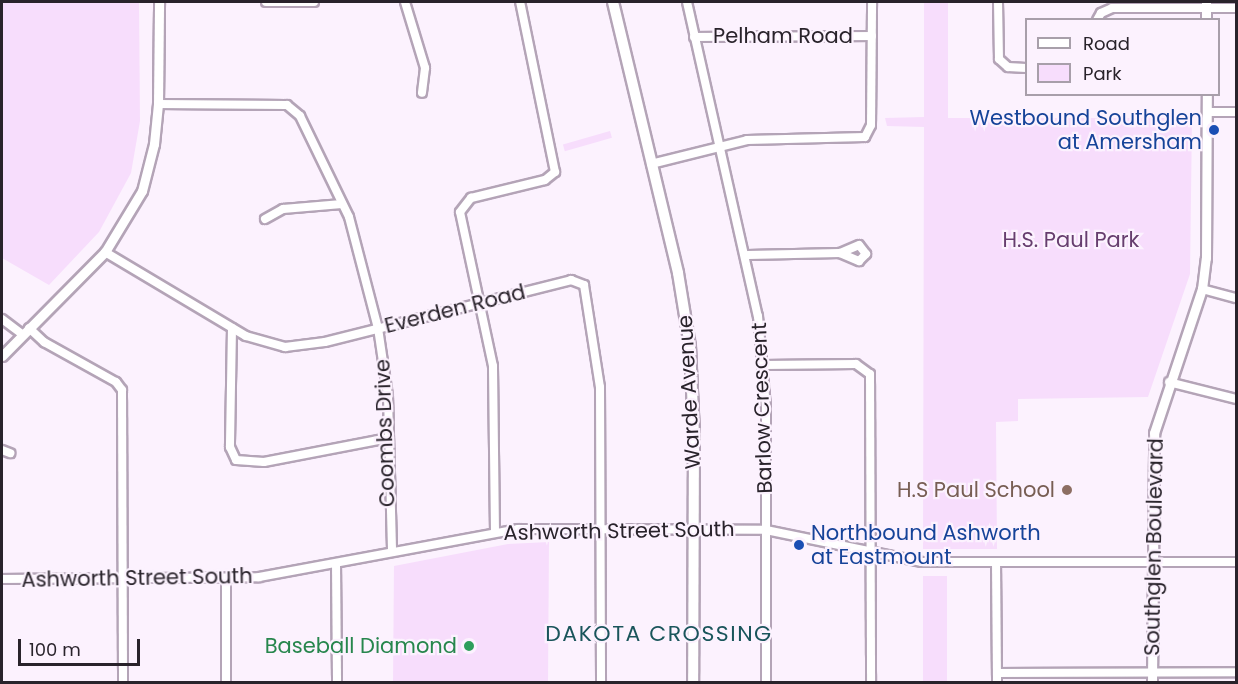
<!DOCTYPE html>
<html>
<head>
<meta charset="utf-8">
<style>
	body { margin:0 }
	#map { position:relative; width:1238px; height:684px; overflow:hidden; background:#fcf2fe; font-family:Poppins,sans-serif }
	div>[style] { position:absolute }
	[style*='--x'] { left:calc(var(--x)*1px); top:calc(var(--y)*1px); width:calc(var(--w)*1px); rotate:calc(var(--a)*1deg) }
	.green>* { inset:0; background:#f7ddfc; transform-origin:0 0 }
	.roads { filter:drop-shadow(2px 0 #b4a4b7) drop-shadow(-2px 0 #b4a4b7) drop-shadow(0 2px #b4a4b7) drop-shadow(0 -2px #b4a4b7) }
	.minor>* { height:8px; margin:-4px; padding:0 4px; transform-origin:4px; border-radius:4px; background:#fff }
	.tertiary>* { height:9px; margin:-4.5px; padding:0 4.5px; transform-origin:4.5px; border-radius:4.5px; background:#fff }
	.secondary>* { height:10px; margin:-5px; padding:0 5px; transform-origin:5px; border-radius:5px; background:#fff }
	.dots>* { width:16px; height:16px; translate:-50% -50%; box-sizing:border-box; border:3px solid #fcf2fe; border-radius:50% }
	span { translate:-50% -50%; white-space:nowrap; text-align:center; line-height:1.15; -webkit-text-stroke:4.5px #fcf2fe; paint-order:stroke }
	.street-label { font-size:21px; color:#29232b }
	.transit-label { font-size:21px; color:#164399 }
	.right { translate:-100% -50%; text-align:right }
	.left { translate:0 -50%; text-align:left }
	.park-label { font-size:21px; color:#673e6f }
	.education-label { font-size:21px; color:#785e54 }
	.leisure-label { font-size:21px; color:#27864d }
	.neighbourhood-label { font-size:22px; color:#1a555b; letter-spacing:1.5px }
	.frame { position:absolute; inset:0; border:3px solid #29232b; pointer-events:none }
	.legend { position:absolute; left:1025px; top:18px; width:195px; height:78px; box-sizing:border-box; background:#fcf2fe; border:2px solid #a89faa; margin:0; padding:8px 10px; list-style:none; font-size:18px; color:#29232b }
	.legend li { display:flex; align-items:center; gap:12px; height:30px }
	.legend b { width:30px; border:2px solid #a89faa }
	.scale { position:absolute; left:18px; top:639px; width:122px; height:27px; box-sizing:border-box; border:3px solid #29232b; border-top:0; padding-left:8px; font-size:18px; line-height:21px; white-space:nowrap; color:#29232b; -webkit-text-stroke:4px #fcf2fe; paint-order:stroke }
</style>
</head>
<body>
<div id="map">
	<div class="green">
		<i style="clip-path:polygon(2px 2px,139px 2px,140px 121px,131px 173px,99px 232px,49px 285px,2px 258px)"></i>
		<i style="clip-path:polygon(924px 2px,948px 2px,948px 118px,1192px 118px,1190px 274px,1148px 397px,1018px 399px,1018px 421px,996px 422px,997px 549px,923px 549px,924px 127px,887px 126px,885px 118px,924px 117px)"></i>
		<i style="left:610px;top:131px;width:7px;height:49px;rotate:74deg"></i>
		<i style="clip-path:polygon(549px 542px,548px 682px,393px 682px,394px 566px,508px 544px)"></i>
		<i style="left:923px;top:576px;width:24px;height:106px"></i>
	</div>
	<div class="roads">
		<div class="minor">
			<i style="--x:266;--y:2;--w:48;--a:0"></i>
			<i style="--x:405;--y:2;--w:69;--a:73.1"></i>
			<i style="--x:425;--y:68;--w:25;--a:97"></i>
			<i style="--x:687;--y:2;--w:322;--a:77.3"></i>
			<i style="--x:758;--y:316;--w:92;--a:85"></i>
			<i style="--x:766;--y:408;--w:274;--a:90"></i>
			<i style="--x:998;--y:2;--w:57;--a:89"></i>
			<i style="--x:999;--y:59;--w:12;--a:42"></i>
			<i style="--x:1008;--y:67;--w:18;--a:3"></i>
			<i style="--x:1097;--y:20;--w:8;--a:-60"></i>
			<i style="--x:1101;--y:13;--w:12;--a:-24"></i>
			<i style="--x:1112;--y:8;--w:124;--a:0"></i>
			<i style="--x:694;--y:37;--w:178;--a:-0.3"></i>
			<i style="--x:158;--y:104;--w:129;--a:0.4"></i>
			<i style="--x:287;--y:105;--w:17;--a:40"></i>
			<i style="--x:300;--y:116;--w:112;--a:64.1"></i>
			<i style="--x:349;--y:217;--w:115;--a:75.4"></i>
			<i style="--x:378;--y:328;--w:69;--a:81.6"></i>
			<i style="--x:388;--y:396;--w:156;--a:88.5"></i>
			<i style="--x:1208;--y:112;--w:28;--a:0"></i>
			<i style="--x:651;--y:164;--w:99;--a:-14"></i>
			<i style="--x:747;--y:140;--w:118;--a:-1.5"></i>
			<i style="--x:865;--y:137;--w:13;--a:-63"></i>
			<i style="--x:871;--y:125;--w:123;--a:-89.5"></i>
			<i style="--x:265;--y:219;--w:21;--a:-29"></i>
			<i style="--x:283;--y:209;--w:59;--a:-4.8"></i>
			<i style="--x:105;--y:252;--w:164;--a:30.8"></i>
			<i style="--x:246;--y:336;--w:41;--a:15.8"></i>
			<i style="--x:285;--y:347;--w:40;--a:-7.1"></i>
			<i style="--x:325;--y:342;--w:254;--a:-14.1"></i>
			<i style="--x:571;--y:280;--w:14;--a:21"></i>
			<i style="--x:584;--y:285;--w:103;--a:81.1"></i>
			<i style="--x:600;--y:387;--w:295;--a:89.8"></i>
			<i style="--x:748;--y:255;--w:92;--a:-1.2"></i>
			<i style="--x:840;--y:253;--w:21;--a:23"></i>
			<i style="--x:859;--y:261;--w:10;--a:-45"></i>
			<i style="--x:866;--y:254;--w:11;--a:-128"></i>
			<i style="--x:859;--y:245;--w:21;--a:157"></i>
			<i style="--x:1202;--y:289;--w:35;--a:15"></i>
			<i style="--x:2;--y:319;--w:26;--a:37"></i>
			<i style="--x:29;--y:328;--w:21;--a:43"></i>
			<i style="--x:44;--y:342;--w:82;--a:29.1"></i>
			<i style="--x:116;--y:382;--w:10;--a:53"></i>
			<i style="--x:122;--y:390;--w:292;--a:89.8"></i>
			<i style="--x:232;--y:328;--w:119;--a:91"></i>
			<i style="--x:230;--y:447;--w:14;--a:65"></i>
			<i style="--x:236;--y:460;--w:28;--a:4"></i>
			<i style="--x:264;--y:462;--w:127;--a:-10.9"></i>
			<i style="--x:764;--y:365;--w:92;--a:-0.6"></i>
			<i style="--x:856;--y:364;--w:17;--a:36"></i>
			<i style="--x:870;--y:374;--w:308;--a:89.8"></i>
			<i style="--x:1169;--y:382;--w:69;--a:14.2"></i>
			<i style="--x:2;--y:450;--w:9;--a:21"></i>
			<i style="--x:495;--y:532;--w:166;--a:-90.7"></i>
			<i style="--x:493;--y:366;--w:157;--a:-102.1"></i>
			<i style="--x:460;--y:212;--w:18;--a:-52"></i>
			<i style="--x:471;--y:198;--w:76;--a:-13.7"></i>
			<i style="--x:545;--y:180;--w:13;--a:-39"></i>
			<i style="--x:555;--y:172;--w:174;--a:-101.6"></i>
			<i style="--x:996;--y:563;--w:119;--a:89.5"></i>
			<i style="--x:336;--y:564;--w:118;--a:89.5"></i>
			<i style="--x:2;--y:579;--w:257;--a:-0.4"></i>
			<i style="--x:259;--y:577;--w:263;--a:-10.5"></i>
			<i style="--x:518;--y:529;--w:248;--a:0.2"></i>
			<i style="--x:766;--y:530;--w:159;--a:11.6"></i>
			<i style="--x:922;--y:562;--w:314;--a:0"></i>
			<i style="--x:997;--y:673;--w:239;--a:-0.2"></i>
			<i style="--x:226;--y:682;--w:104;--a:-90"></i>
		</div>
		<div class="tertiary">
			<i style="--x:1206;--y:2;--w:18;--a:90"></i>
			<i style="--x:2;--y:356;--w:146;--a:-45.3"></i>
			<i style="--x:105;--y:252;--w:71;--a:-58.8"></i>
			<i style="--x:142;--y:191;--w:49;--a:-75.7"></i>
			<i style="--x:154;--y:144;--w:40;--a:-84.3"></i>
			<i style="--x:158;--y:104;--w:102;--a:-89.4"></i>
			<i style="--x:1152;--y:682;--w:249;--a:-89.5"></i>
			<i style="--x:1154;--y:433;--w:152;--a:-71.6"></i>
			<i style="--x:1202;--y:289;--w:31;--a:-83"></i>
			<i style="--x:1206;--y:258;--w:164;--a:-89.7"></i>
		</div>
		<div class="secondary">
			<i style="--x:613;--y:2;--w:279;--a:76.5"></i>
			<i style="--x:678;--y:273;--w:74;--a:80.7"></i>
			<i style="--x:690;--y:346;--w:88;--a:87.4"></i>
			<i style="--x:694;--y:434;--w:248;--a:90.2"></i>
		</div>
	</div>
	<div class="dots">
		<i style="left:1214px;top:130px;background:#1a4fb4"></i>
		<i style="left:1067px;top:490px;background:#8d6e63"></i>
		<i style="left:799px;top:545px;background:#1a4fb4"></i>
		<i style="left:469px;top:646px;background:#2e9e5b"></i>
	</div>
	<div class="street-label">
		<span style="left:783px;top:36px">Pelham Road</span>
		<span style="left:455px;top:309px;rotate:-14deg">Everden Road</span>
		<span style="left:689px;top:392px;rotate:-93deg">Warde Avenue</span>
		<span style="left:762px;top:408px;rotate:-92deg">Barlow Crescent</span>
		<span style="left:385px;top:433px;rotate:-92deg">Coombs Drive</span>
		<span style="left:619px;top:531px;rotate:-1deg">Ashworth Street South</span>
		<span style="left:1154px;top:547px;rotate:-89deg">Southglen Boulevard</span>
		<span style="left:137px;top:578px;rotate:-1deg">Ashworth Street South</span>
	</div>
	<div class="transit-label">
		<span class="right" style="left:1202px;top:130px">Westbound Southglen<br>at Amersham</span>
		<span class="left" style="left:811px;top:545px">Northbound Ashworth<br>at Eastmount</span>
	</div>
	<div class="park-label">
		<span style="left:1071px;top:240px">H.S. Paul Park</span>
	</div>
	<div class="education-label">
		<span class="right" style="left:1055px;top:490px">H.S Paul School</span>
	</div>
	<div class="leisure-label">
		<span class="right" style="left:457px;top:646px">Baseball Diamond</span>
	</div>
	<div class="neighbourhood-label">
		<span style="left:659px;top:634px">DAKOTA CROSSING</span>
	</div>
	<div class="frame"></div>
	<ul class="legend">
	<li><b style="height:8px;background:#fff"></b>Road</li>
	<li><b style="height:16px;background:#f7ddfc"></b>Park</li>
	</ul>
	<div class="scale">100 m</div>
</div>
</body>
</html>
